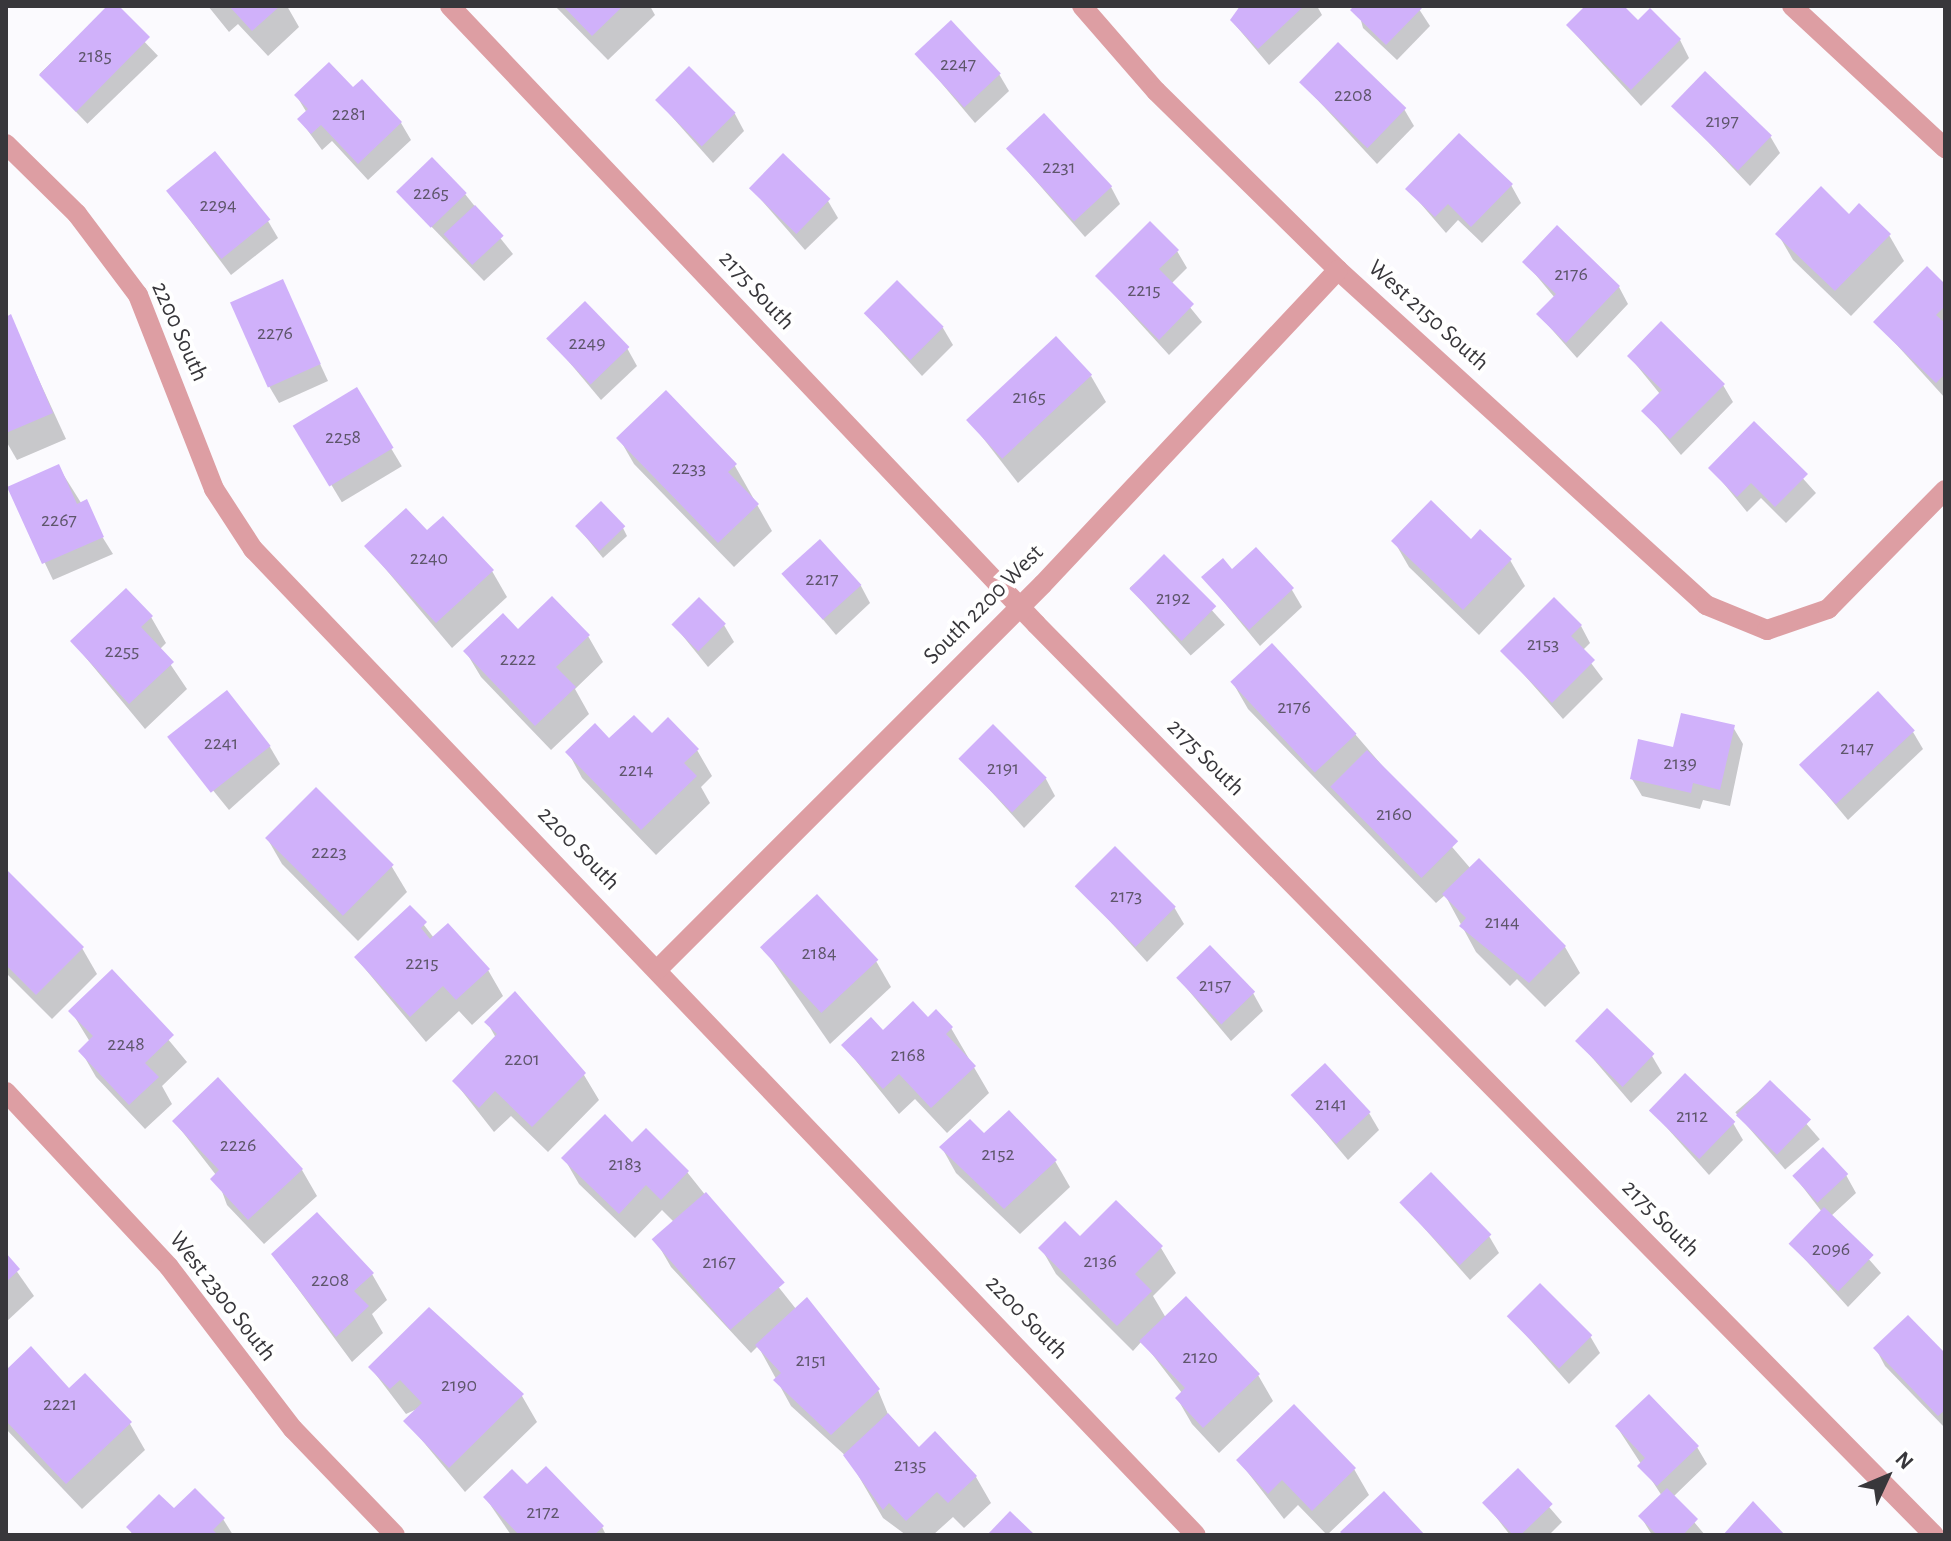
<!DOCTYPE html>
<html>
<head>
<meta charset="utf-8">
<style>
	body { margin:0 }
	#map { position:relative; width:1951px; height:1541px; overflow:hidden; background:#fbfafe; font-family:"Alegreya Sans",sans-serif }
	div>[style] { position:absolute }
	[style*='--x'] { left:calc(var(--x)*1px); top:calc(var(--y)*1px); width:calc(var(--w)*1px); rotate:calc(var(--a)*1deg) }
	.shadow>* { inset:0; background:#0003; transform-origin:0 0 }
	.building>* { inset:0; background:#d0b1fa; transform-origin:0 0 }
	.minor>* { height:20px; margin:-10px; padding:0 10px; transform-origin:10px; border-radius:10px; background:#dd9ea3 }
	span { translate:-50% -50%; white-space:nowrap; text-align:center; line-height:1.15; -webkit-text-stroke:8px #fff; paint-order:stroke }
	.number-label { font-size:20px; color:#5e566b }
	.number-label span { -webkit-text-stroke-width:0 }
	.street-label { font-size:24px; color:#38373b }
	.frame { position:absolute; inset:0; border:8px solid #38373b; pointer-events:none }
	.north { position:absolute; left:1847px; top:1437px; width:80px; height:80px; -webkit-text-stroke:6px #fff; paint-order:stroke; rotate:46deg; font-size:22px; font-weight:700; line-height:32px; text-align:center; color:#38373b }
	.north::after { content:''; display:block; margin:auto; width:28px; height:36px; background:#38373b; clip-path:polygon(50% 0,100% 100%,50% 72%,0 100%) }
</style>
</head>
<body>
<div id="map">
	<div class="shadow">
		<i style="left:110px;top:6px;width:69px;height:98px;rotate:46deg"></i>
		<i style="clip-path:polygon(208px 6px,287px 6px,299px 27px,268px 56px,238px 24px,229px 32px)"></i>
		<i style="clip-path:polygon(555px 6px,650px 6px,655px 15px,608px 60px)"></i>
		<i style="clip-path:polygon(1237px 6px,1317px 6px,1322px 15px,1269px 65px,1232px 21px,1242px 12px)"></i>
		<i style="clip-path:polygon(1357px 6px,1417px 6px,1430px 26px,1397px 60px,1363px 28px)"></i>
		<i style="clip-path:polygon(1588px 6px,1621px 6px,1638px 23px,1680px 40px,1689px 58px,1641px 106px,1568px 26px)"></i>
		<i style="clip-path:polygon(917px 54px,999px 74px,1009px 91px,975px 123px)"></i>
		<i style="clip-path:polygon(1302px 83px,1404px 109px,1414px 126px,1377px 164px)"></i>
		<i style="clip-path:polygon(353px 90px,401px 123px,411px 140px,368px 180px,332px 141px,322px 150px,300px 120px,307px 113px,296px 95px)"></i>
		<i style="clip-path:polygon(657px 100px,735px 114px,744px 131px,713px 163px)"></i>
		<i style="clip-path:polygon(1674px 106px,1770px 136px,1780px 153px,1750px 186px)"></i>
		<i style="clip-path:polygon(1008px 149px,1111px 187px,1120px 204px,1085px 237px)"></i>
		<i style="clip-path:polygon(1511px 185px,1521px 203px,1482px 243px,1458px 220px,1446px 233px,1408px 189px)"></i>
		<i style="clip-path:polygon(751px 188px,828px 201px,838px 218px,805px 250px)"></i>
		<i style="clip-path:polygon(168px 191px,268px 221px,278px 238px,231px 275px)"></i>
		<i style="clip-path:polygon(398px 192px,465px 194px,513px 254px,484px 281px)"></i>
		<i style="clip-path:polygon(1849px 217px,1889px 235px,1904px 261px,1851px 316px,1793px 260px,1778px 234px)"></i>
		<i style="clip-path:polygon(1177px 251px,1187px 268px,1171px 284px,1202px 322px,1169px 355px,1097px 276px)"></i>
		<i style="clip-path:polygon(1525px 262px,1619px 287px,1628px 304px,1577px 358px,1539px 315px,1555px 298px)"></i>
		<i style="clip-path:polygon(282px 282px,328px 381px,279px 403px,269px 386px)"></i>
		<i style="clip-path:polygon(1945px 286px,1945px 398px,1876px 322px)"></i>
		<i style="clip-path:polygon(866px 314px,943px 328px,953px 345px,922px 376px)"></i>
		<i style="clip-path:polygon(10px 317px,66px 439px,17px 460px,6px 441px)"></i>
		<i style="clip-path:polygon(549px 338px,627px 348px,637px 366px,601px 400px)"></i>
		<i style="clip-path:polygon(1629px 356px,1723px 385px,1733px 402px,1681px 455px,1644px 411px,1660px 394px)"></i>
		<i style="clip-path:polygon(1091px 376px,1106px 402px,1018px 483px,969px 420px)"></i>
		<i style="left:356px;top:390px;width:89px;height:70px;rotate:59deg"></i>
		<i style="clip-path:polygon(1754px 424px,1816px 493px,1786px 523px,1761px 498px,1747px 512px,1711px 468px)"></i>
		<i style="clip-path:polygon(619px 438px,735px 466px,772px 531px,734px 567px,634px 464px)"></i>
		<i style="clip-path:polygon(58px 466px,113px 554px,53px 580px,9px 488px)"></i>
		<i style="clip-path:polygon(576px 525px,623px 528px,627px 536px,603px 558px)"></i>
		<i style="clip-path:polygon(427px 533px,492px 571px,507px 597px,452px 648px,367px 547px)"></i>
		<i style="clip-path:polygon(1394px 541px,1510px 560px,1525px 586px,1479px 635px,1409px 567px)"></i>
		<i style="left:1164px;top:557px;width:91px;height:46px;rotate:48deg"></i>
		<i style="clip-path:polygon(1232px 572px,1292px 590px,1302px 607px,1260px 646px,1204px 578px)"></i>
		<i style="clip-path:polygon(785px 574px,861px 586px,870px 603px,836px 635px)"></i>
		<i style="clip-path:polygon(151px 617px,166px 643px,160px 649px,187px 689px,145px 729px,72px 641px)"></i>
		<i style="clip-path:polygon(674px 625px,724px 625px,734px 642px,708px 667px)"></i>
		<i style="clip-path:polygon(1581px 626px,1590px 643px,1582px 651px,1603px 679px,1563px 719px,1503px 651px)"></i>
		<i style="clip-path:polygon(518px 632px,588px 636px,603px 662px,575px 689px,589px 714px,551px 750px,481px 677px,466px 652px)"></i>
		<i style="clip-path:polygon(1233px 683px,1355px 734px,1471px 869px,1565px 947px,1580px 973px,1545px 1007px,1517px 979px,1510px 986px,1476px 952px,1445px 895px,1436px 903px,1248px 709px)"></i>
		<i style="clip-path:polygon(1733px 727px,1743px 744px,1730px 806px,1703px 800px,1700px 809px,1642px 796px,1632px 779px,1674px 750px)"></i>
		<i style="clip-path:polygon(1913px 732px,1923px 749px,1848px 820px,1802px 765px)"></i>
		<i style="clip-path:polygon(652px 736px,697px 750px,712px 776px,701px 787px,710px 803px,656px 855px,582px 778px,568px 752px)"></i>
		<i style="clip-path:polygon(173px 741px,270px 747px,280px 764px,229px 810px)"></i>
		<i style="clip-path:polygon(961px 758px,1046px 779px,1055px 796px,1024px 828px)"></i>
		<i style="clip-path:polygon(316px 790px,392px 867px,407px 892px,358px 941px,282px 864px,267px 838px)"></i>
		<i style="clip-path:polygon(6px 872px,82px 948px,97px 974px,52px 1019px,6px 973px)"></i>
		<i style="clip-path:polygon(1078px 886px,1174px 907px,1184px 924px,1147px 962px)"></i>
		<i style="clip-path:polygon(410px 907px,434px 938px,488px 970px,503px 996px,472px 1025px,459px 1011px,426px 1042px,356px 958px)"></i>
		<i style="clip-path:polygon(763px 947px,876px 961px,891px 987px,830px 1044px)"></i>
		<i style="clip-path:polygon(112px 972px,187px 1062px,162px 1086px,172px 1104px,145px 1129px,96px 1077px,81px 1051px,90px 1042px,71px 1011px)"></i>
		<i style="clip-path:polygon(1178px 978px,1253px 993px,1263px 1011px,1231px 1041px)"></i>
		<i style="clip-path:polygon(928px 1020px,951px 1028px,989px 1093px,947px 1133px,915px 1099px,899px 1114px,844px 1046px)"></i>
		<i style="clip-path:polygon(487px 1022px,584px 1075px,599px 1100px,548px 1152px,511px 1116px,494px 1132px,454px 1081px,496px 1038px)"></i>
		<i style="clip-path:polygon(1577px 1040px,1652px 1056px,1662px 1073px,1631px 1103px)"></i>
		<i style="left:1770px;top:1082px;width:76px;height:46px;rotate:49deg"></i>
		<i style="clip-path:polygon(1294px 1096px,1369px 1113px,1379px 1130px,1348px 1160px)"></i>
		<i style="clip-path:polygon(1651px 1110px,1733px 1123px,1743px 1140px,1709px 1175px)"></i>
		<i style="clip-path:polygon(174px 1121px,302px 1170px,317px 1196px,264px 1244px,227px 1205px,216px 1175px)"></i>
		<i style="clip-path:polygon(984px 1136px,1055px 1161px,1070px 1187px,1020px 1234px,956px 1173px,942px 1148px)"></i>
		<i style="clip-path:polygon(633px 1145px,687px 1172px,796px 1309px,878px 1390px,890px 1419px,919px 1450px,976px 1477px,991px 1503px,964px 1528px,953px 1517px,933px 1535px,906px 1535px,883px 1518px,848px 1458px,791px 1406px,758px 1346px,751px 1353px,671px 1267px,656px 1241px,675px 1223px,662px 1210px,635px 1238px,579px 1184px,564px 1158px)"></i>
		<i style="clip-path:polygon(1846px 1175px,1856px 1193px,1831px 1216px,1881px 1273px,1848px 1307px,1791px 1244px,1822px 1212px,1795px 1177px)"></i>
		<i style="clip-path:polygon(1402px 1203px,1489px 1236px,1499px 1253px,1470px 1280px)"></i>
		<i style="clip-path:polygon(1041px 1248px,1161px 1248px,1176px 1273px,1153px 1296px,1166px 1318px,1258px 1375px,1273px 1401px,1219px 1453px,1192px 1424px,1177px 1398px,1182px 1393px,1142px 1341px,1133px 1351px,1056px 1274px)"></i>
		<i style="clip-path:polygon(273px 1255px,372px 1274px,387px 1300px,372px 1314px,383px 1333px,352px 1362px)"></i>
		<i style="clip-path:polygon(6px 1256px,34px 1296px,6px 1322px)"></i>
		<i style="clip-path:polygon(429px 1309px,522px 1396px,537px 1422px,465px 1492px,406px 1421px,419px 1408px,406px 1414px,370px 1367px)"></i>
		<i style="clip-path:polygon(1509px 1316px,1590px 1336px,1600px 1353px,1569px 1384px)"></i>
		<i style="clip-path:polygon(1876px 1349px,1945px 1356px,1945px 1428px,1885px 1366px)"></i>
		<i style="clip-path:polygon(6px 1373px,69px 1390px,130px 1424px,145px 1450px,82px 1509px,6px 1429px)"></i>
		<i style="clip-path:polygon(1617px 1427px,1697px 1447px,1707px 1464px,1673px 1497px,1705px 1535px,1652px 1535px,1641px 1517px,1662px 1496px)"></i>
		<i style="clip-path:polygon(1238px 1460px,1354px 1469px,1369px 1495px,1327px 1535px,1298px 1505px,1284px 1519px)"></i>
		<i style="clip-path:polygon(1518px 1471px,1562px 1522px,1549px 1535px,1510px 1535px,1485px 1503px)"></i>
		<i style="clip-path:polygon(526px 1487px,602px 1527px,606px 1535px,511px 1535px,485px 1497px)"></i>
		<i style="clip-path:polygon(174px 1511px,223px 1519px,233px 1535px,133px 1535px,128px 1527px)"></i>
	</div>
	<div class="building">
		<i style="clip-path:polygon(107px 6px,119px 6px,150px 37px,76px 112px,39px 75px)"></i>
		<i style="clip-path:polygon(229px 6px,280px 6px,252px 31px)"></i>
		<i style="clip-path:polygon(563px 6px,623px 6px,592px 36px)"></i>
		<i style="clip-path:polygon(1240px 6px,1304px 6px,1258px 49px,1230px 20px)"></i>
		<i style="clip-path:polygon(1354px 6px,1420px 6px,1422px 8px,1386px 45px,1350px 10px)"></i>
		<i style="clip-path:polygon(1585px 6px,1624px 6px,1638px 20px,1650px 8px,1681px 39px,1631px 90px,1566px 25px)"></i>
		<i style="left:951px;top:20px;width:73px;height:50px;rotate:47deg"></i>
		<i style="left:1338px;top:42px;width:95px;height:56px;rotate:44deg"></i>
		<i style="clip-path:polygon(329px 62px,353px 87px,362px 79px,402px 122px,358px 164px,321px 125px,311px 134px,297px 119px,308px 109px,294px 95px)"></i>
		<i style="left:689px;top:66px;width:66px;height:48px;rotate:45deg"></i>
		<i style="left:1705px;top:71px;width:93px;height:49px;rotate:44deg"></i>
		<i style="left:1044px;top:113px;width:100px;height:52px;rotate:47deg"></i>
		<i style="clip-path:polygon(1459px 133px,1513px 184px,1471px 227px,1448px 204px,1435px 217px,1405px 189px)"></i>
		<i style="left:215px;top:151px;width:88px;height:63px;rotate:51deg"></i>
		<i style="left:783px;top:153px;width:66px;height:49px;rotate:44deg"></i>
		<i style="left:432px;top:157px;width:50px;height:50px;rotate:46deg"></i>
		<i style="clip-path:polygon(1821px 186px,1849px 214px,1859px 203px,1891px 234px,1835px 291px,1775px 234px)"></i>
		<i style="left:475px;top:205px;width:42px;height:43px;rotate:47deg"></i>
		<i style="clip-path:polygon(1150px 221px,1179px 250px,1159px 269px,1194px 304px,1159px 340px,1095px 276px)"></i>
		<i style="clip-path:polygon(1557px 225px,1620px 286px,1566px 343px,1536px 314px,1556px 294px,1522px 262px)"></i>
		<i style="clip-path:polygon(1927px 266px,1945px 284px,1945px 306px,1936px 315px,1945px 323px,1945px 374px,1936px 383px,1873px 322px)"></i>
		<i style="left:283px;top:279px;width:93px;height:58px;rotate:66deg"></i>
		<i style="left:897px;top:280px;width:66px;height:47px;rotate:45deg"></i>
		<i style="left:585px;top:301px;width:64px;height:54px;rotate:46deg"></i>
		<i style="clip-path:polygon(11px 314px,53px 413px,6px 433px,6px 317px)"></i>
		<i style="clip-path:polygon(1661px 321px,1725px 384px,1670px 439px,1641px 411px,1662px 390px,1627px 356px)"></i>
		<i style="left:1056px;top:336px;width:53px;height:123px;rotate:47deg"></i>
		<i style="left:357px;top:387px;width:71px;height:75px;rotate:59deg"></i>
		<i style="clip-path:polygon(666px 390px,737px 464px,728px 472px,759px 504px,718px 543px,616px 438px)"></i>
		<i style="clip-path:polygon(1754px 421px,1808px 474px,1775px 507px,1751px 483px,1737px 497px,1708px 468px)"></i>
		<i style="clip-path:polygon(59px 464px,77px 504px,87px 499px,104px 537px,42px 564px,7px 487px)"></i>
		<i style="clip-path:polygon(1431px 500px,1471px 539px,1480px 529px,1512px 559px,1463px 610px,1391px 541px)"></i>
		<i style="left:601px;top:501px;width:35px;height:36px;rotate:46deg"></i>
		<i style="clip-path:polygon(406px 508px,427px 530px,443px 516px,494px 570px,436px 623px,364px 546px)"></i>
		<i style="left:820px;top:539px;width:62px;height:52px;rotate:48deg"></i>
		<i style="clip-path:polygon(1256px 547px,1294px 588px,1249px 630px,1201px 577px,1223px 558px,1232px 569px)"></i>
		<i style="left:1164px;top:554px;width:74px;height:49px;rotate:45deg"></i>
		<i style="clip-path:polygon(126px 588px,153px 616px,141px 627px,174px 662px,129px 704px,70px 641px)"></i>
		<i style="clip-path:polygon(552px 596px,590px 635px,556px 667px,576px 687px,535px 726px,463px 651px,503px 613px,518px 629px)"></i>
		<i style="left:699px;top:597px;width:38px;height:39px;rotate:45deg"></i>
		<i style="clip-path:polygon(1554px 597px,1582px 625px,1571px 636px,1595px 660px,1552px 703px,1500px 651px)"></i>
		<i style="left:1272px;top:643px;width:124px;height:57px;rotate:47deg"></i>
		<i style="left:227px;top:690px;width:71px;height:76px;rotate:52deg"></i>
		<i style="left:1878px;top:691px;width:54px;height:108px;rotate:47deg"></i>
		<i style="clip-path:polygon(1681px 713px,1735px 725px,1720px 790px,1693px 783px,1691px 793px,1630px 779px,1638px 739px,1673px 747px)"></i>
		<i style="clip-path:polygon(634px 715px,652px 733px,668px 717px,699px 749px,684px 763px,697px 776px,641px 830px,565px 752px,595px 723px,609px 738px)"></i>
		<i style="left:993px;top:724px;width:76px;height:49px;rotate:45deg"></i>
		<i style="left:1367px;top:750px;width:129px;height:52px;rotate:45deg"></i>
		<i style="left:316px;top:787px;width:110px;height:72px;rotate:45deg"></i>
		<i style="left:1115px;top:846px;width:86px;height:57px;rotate:45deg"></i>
		<i style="clip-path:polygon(1479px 858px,1566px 946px,1529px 983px,1459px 926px,1466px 918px,1442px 894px)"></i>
		<i style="clip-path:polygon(6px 869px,84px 947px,36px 995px,6px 965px)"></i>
		<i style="left:817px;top:894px;width:90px;height:78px;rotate:47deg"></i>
		<i style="clip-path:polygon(410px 905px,427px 922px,421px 928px,430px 939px,448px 923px,490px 969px,456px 1000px,443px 986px,410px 1017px,354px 957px)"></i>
		<i style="left:1210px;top:945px;width:65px;height:47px;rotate:46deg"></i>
		<i style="clip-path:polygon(112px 969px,174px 1035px,145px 1063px,159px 1077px,129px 1105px,78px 1051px,93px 1036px,68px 1011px)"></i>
		<i style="clip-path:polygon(515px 991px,586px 1073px,532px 1127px,495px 1091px,479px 1108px,452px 1081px,497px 1034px,484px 1022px)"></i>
		<i style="clip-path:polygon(913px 1001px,928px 1017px,936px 1009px,953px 1027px,946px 1034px,976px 1066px,931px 1108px,899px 1074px,883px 1089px,841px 1045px,871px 1017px,883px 1030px)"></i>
		<i style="left:1607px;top:1008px;width:66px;height:46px;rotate:44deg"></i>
		<i style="left:1325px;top:1063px;width:67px;height:47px;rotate:47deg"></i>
		<i style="left:1685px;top:1073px;width:70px;height:52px;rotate:44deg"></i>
		<i style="clip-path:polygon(218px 1077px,303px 1169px,248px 1220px,210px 1179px,219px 1170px,172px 1121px)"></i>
		<i style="left:1770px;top:1080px;width:57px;height:49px;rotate:44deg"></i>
		<i style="clip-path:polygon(1009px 1110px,1057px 1160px,1004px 1209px,939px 1147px,970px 1119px,984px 1133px)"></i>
		<i style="clip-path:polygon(605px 1114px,632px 1142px,646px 1128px,689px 1171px,661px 1200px,646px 1185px,619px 1214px,561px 1158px)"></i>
		<i style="left:1823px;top:1147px;width:37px;height:42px;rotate:47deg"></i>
		<i style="left:1431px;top:1172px;width:87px;height:44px;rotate:46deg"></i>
		<i style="left:706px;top:1192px;width:120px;height:72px;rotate:49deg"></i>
		<i style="clip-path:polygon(1116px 1200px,1163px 1246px,1135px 1274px,1152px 1291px,1117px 1326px,1038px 1248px,1065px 1221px,1080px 1236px)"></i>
		<i style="left:1824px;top:1207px;width:69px;height:51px;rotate:44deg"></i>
		<i style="clip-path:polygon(317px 1212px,374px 1273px,354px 1291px,369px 1306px,336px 1337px,271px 1254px)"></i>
		<i style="clip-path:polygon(6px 1253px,20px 1269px,6px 1282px)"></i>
		<i style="left:1540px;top:1283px;width:74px;height:47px;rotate:45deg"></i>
		<i style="clip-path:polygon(1186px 1296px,1260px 1374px,1203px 1428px,1175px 1398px,1185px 1388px,1139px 1341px)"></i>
		<i style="clip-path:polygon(807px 1297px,880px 1389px,831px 1435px,773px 1380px,781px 1373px,755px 1345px)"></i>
		<i style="clip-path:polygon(429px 1307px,524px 1394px,449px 1468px,403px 1421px,422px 1403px,400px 1380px,390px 1389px,368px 1367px)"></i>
		<i style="clip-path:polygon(1908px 1315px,1945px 1353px,1945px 1410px,1938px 1416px,1873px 1348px)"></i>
		<i style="clip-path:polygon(31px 1346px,69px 1388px,85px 1373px,132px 1422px,66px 1484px,6px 1421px,6px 1370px)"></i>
		<i style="clip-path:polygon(1649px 1394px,1699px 1446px,1657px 1486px,1637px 1466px,1645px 1458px,1615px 1426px)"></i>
		<i style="clip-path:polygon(1294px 1404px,1356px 1468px,1312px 1511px,1282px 1480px,1268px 1494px,1236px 1460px)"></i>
		<i style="clip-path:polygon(888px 1413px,919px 1447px,935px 1431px,977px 1476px,948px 1503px,937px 1492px,906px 1521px,889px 1503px,883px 1510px,843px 1455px)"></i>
		<i style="clip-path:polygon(546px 1466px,604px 1526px,594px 1535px,519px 1535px,483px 1497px,512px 1469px,527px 1484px)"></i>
		<i style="left:1518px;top:1468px;width:50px;height:50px;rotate:46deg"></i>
		<i style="clip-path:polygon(195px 1488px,225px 1518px,213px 1530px,218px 1535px,134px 1535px,126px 1527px,159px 1494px,174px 1508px)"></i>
		<i style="clip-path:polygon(1667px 1488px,1698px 1519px,1683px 1535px,1657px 1535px,1638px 1516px)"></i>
		<i style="clip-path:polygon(1384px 1491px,1425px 1535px,1343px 1535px,1340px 1532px)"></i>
		<i style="clip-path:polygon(1753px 1501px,1785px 1535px,1723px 1535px)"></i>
		<i style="clip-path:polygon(1010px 1511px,1035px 1535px,987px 1535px)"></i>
	</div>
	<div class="minor">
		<i style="--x:450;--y:6;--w:852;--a:46.52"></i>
		<i style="--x:1036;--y:624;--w:1279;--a:45.41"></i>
		<i style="--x:1082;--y:6;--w:113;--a:49"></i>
		<i style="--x:1156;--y:91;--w:255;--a:44.5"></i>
		<i style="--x:1338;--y:270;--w:498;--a:42.3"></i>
		<i style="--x:1706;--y:605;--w:66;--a:22.3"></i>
		<i style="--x:1767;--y:630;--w:65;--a:-19"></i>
		<i style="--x:1828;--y:609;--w:167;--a:-45.5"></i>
		<i style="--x:1792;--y:6;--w:209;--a:42.9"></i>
		<i style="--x:6;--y:144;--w:100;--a:44.6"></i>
		<i style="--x:77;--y:214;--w:101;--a:53"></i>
		<i style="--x:138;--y:295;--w:208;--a:68.6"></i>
		<i style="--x:214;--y:489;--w:72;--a:57"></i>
		<i style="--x:253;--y:549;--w:1364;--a:46.28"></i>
		<i style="--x:658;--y:969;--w:544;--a:-45"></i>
		<i style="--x:1043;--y:584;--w:431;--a:-46.8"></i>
		<i style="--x:6;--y:1092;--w:239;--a:47"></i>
		<i style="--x:169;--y:1267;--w:204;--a:52.6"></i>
		<i style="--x:293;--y:1429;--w:147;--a:46.1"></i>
	</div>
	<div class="number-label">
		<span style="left:95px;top:56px">2185</span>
		<span style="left:958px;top:64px">2247</span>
		<span style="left:1353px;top:95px">2208</span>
		<span style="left:349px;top:114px">2281</span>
		<span style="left:1722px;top:121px">2197</span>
		<span style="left:1059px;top:167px">2231</span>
		<span style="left:431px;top:193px">2265</span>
		<span style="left:218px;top:205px">2294</span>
		<span style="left:1571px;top:274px">2176</span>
		<span style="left:1144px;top:290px">2215</span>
		<span style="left:275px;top:333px">2276</span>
		<span style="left:587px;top:343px">2249</span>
		<span style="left:1029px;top:397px">2165</span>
		<span style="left:343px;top:437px">2258</span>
		<span style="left:689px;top:468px">2233</span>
		<span style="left:59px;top:520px">2267</span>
		<span style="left:429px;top:558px">2240</span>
		<span style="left:822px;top:579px">2217</span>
		<span style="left:1173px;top:598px">2192</span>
		<span style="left:1543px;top:644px">2153</span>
		<span style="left:122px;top:651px">2255</span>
		<span style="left:518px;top:659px">2222</span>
		<span style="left:1294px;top:707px">2176</span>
		<span style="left:221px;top:743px">2241</span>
		<span style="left:1857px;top:748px">2147</span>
		<span style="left:1680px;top:763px">2139</span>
		<span style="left:1003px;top:768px">2191</span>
		<span style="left:636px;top:770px">2214</span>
		<span style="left:1394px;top:814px">2160</span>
		<span style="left:329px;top:852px">2223</span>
		<span style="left:1126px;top:896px">2173</span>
		<span style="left:1502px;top:922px">2144</span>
		<span style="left:819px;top:953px">2184</span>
		<span style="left:422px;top:963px">2215</span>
		<span style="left:1215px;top:985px">2157</span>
		<span style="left:126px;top:1044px">2248</span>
		<span style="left:908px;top:1055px">2168</span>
		<span style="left:522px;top:1059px">2201</span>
		<span style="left:1331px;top:1104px">2141</span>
		<span style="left:1692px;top:1116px">2112</span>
		<span style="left:238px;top:1145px">2226</span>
		<span style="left:998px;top:1154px">2152</span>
		<span style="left:625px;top:1164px">2183</span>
		<span style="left:1831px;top:1249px">2096</span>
		<span style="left:1100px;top:1261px">2136</span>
		<span style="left:719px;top:1262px">2167</span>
		<span style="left:330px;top:1280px">2208</span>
		<span style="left:1200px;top:1357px">2120</span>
		<span style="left:811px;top:1360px">2151</span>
		<span style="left:459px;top:1385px">2190</span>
		<span style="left:60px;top:1404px">2221</span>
		<span style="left:910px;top:1465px">2135</span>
		<span style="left:543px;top:1512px">2172</span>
	</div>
	<div class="street-label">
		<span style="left:756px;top:291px;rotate:47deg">2175 South</span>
		<span style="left:1428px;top:316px;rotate:42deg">West 2150 South</span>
		<span style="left:179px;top:332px;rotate:66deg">2200 South</span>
		<span style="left:984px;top:605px;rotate:-45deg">South 2200 West</span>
		<span style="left:1205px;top:758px;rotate:45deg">2175 South</span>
		<span style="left:578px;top:849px;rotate:46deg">2200 South</span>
		<span style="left:1660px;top:1219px;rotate:45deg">2175 South</span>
		<span style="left:222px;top:1297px;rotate:52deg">West 2300 South</span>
		<span style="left:1026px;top:1318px;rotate:46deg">2200 South</span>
	</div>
	<div class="frame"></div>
	<div class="north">N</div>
</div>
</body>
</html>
